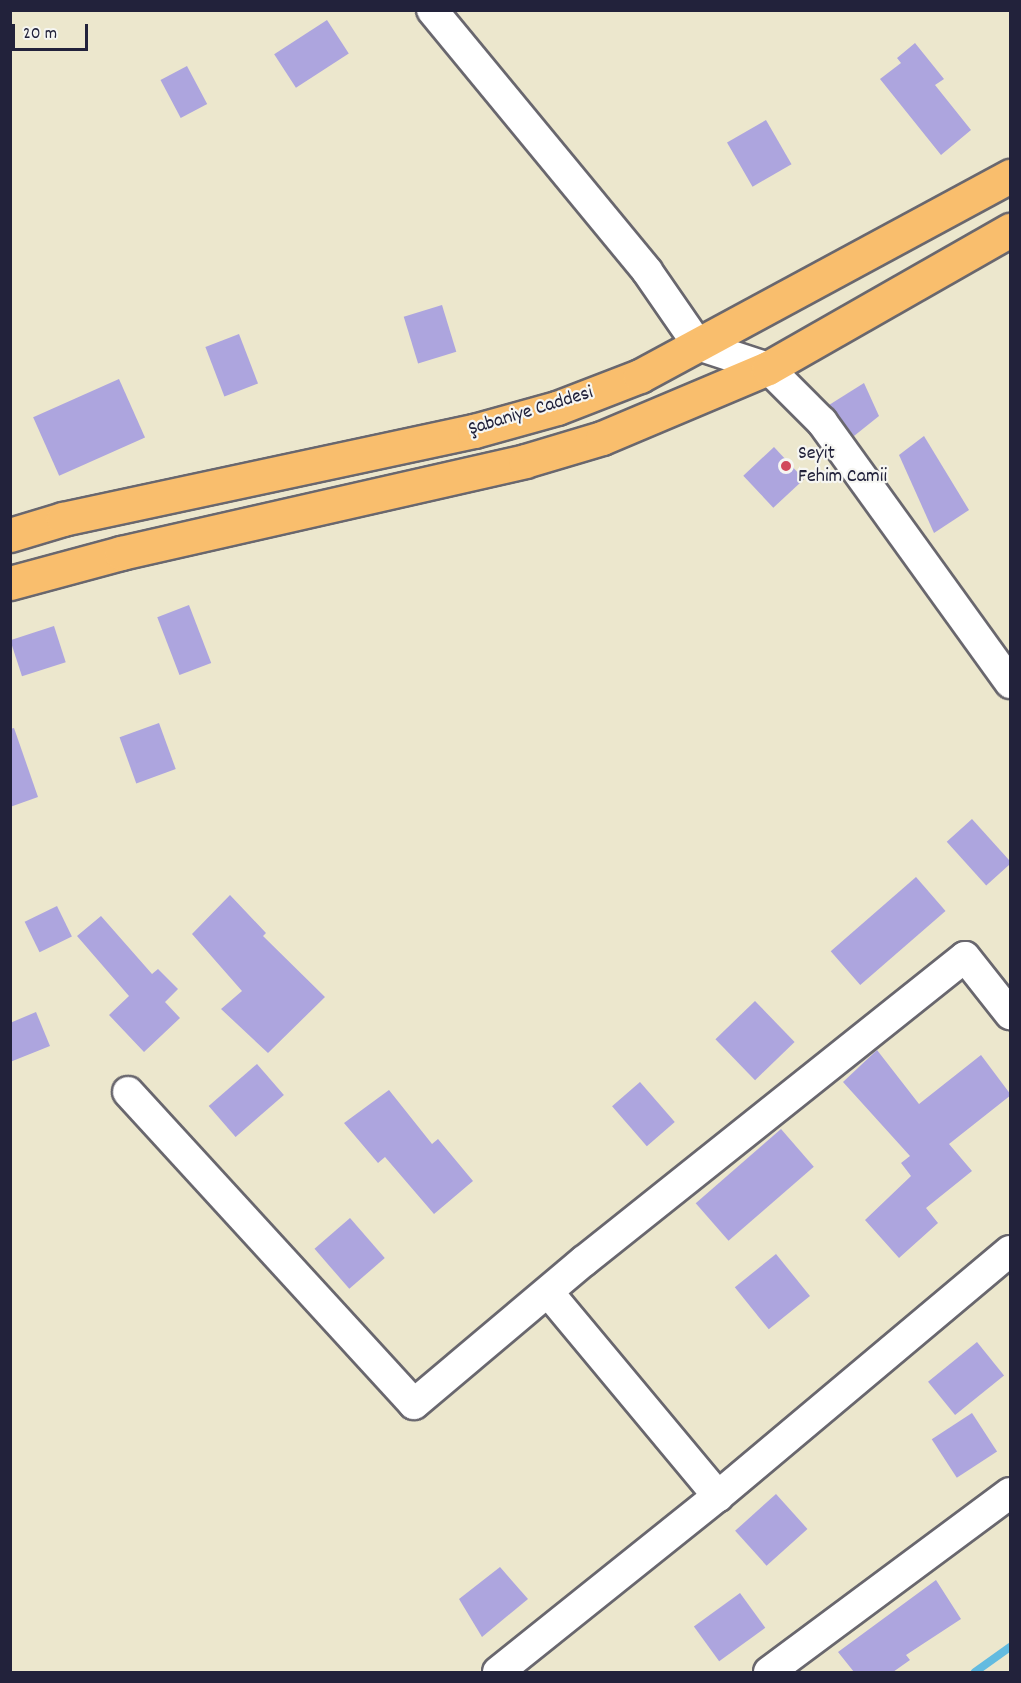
<!DOCTYPE html>
<html>
<head>
<meta charset="utf-8">
<style>
	body { margin:0 }
	#map { position:relative; width:1021px; height:1683px; overflow:hidden; background:#ece7cd; font-family:Dekko,sans-serif }
	div>[style] { position:absolute }
	[style*='--x'] { left:calc(var(--x)*1px); top:calc(var(--y)*1px); width:calc(var(--w)*1px); rotate:calc(var(--a)*1deg) }
	.stream>* { height:8px; margin:-4px; padding:0 4px; transform-origin:4px; border-radius:4px; background:#63bbe0 }
	.building>* { inset:0; background:#ada5de; transform-origin:0 0 }
	.roads { filter:drop-shadow(2px 0 #69676e) drop-shadow(-2px 0 #69676e) drop-shadow(0 2px #69676e) drop-shadow(0 -2px #69676e) }
	.minor>* { height:30px; margin:-15px; padding:0 15px; transform-origin:15px; border-radius:15px; background:#fff }
	.highway>* { height:33px; margin:-16.5px; padding:0 16.5px; transform-origin:16.5px; border-radius:16.5px; background:#f9be6d }
	.dots>* { width:16px; height:16px; translate:-50% -50%; box-sizing:border-box; border:3px solid #f6f6f2; border-radius:50% }
	span { translate:-50% -50%; white-space:nowrap; text-align:center; line-height:1.15; -webkit-text-stroke:4.5px #f6f6f2; paint-order:stroke }
	.street-label { font-size:20px; color:#22223b }
	.poi-label { font-size:20px; color:#22223b }
	.left { translate:0 -50%; text-align:left }
	.frame { position:absolute; inset:0; border:12px solid #22223b; pointer-events:none }
	.scale { position:absolute; left:12px; top:24px; width:76px; height:27px; box-sizing:border-box; border:3px solid #22223b; border-top:0; padding-left:8px; font-size:18px; line-height:21px; white-space:nowrap; color:#22223b; -webkit-text-stroke:4px #f6f6f2; paint-order:stroke }
</style>
</head>
<body>
<div id="map">
	<div class="stream">
		<i style="--x:975;--y:1672;--w:43;--a:-35.5"></i>
	</div>
	<div class="building">
		<i style="left:327px;top:20px;width:40px;height:63px;rotate:57deg"></i>
		<i style="clip-path:polygon(915px 43px,944px 79px,935px 85px,971px 130px,941px 155px,880px 79px,901px 63px,897px 58px)"></i>
		<i style="left:187px;top:66px;width:43px;height:30px;rotate:62deg"></i>
		<i style="left:766px;top:120px;width:51px;height:45px;rotate:60deg"></i>
		<i style="left:442px;top:305px;width:49px;height:40px;rotate:73deg"></i>
		<i style="left:239px;top:334px;width:53px;height:36px;rotate:69deg"></i>
		<i style="left:119px;top:379px;width:64px;height:94px;rotate:66deg"></i>
		<i style="clip-path:polygon(864px 383px,879px 416px,854px 436px,829px 405px)"></i>
		<i style="clip-path:polygon(924px 436px,969px 510px,934px 533px,899px 455px)"></i>
		<i style="left:774px;top:447px;width:44px;height:42px;rotate:47deg"></i>
		<i style="left:189px;top:605px;width:62px;height:34px;rotate:69deg"></i>
		<i style="left:54px;top:626px;width:38px;height:46px;rotate:72deg"></i>
		<i style="left:159px;top:723px;width:49px;height:42px;rotate:70deg"></i>
		<i style="clip-path:polygon(14px 728px,38px 797px,10px 807px,10px 729px)"></i>
		<i style="left:972px;top:819px;width:59px;height:34px;rotate:48deg"></i>
		<i style="left:916px;top:877px;width:45px;height:113px;rotate:49deg"></i>
		<i style="clip-path:polygon(230px 895px,266px 933px,263px 936px,325px 997px,268px 1053px,221px 1009px,242px 991px,192px 934px)"></i>
		<i style="left:57px;top:906px;width:34px;height:36px;rotate:64deg"></i>
		<i style="clip-path:polygon(101px 916px,152px 974px,158px 969px,178px 989px,165px 1002px,180px 1018px,144px 1052px,109px 1015px,129px 996px,77px 936px)"></i>
		<i style="left:755px;top:1001px;width:57px;height:55px;rotate:46deg"></i>
		<i style="clip-path:polygon(36px 1012px,50px 1046px,10px 1062px,10px 1023px)"></i>
		<i style="clip-path:polygon(877px 1050px,919px 1104px,981px 1055px,1011px 1095px,949px 1144px,972px 1171px,926px 1208px,938px 1223px,899px 1258px,865px 1220px,911px 1176px,901px 1163px,910px 1156px,843px 1082px)"></i>
		<i style="left:257px;top:1064px;width:41px;height:64px;rotate:49deg"></i>
		<i style="left:640px;top:1082px;width:53px;height:37px;rotate:49deg"></i>
		<i style="clip-path:polygon(389px 1090px,432px 1144px,438px 1139px,473px 1181px,434px 1214px,385px 1157px,378px 1163px,344px 1123px)"></i>
		<i style="left:781px;top:1129px;width:50px;height:113px;rotate:49deg"></i>
		<i style="left:350px;top:1218px;width:53px;height:47px;rotate:49deg"></i>
		<i style="left:776px;top:1254px;width:54px;height:53px;rotate:51deg"></i>
		<i style="left:977px;top:1342px;width:43px;height:63px;rotate:51deg"></i>
		<i style="left:972px;top:1413px;width:46px;height:48px;rotate:57deg"></i>
		<i style="left:776px;top:1494px;width:47px;height:55px;rotate:48deg"></i>
		<i style="clip-path:polygon(500px 1567px,528px 1599px,482px 1637px,459px 1599px)"></i>
		<i style="clip-path:polygon(936px 1580px,961px 1619px,906px 1655px,910px 1660px,893px 1672px,854px 1672px,838px 1652px)"></i>
		<i style="left:740px;top:1593px;width:43px;height:57px;rotate:54deg"></i>
	</div>
	<div class="roads">
		<div class="minor">
			<i style="--x:432;--y:10;--w:338;--a:50.5"></i>
			<i style="--x:647;--y:271;--w:90;--a:55.4"></i>
			<i style="--x:698;--y:345;--w:74;--a:18.2"></i>
			<i style="--x:768;--y:368;--w:76;--a:45"></i>
			<i style="--x:822;--y:422;--w:322;--a:54.2"></i>
			<i style="--x:128;--y:1092;--w:423;--a:47.5"></i>
			<i style="--x:414;--y:1404;--w:222;--a:-40.1"></i>
			<i style="--x:584;--y:1261;--w:487;--a:-38.6"></i>
			<i style="--x:965;--y:957;--w:73;--a:51.7"></i>
			<i style="--x:548;--y:1292;--w:266;--a:50.2"></i>
			<i style="--x:498;--y:1672;--w:282;--a:-38.7"></i>
			<i style="--x:718;--y:1496;--w:381;--a:-40"></i>
			<i style="--x:769;--y:1672;--w:300;--a:-36.6"></i>
		</div>
		<div class="highway">
			<i style="--x:10;--y:535;--w:55;--a:-16.8"></i>
			<i style="--x:63;--y:519;--w:420;--a:-12.1"></i>
			<i style="--x:474;--y:431;--w:86;--a:-15.5"></i>
			<i style="--x:557;--y:408;--w:89;--a:-21.1"></i>
			<i style="--x:640;--y:376;--w:421;--a:-28.4"></i>
			<i style="--x:10;--y:583;--w:115;--a:-15.1"></i>
			<i style="--x:121;--y:553;--w:414;--a:-12.8"></i>
			<i style="--x:525;--y:461;--w:80;--a:-16.6"></i>
			<i style="--x:602;--y:438;--w:180;--a:-22.9"></i>
			<i style="--x:768;--y:368;--w:279;--a:-29.7"></i>
		</div>
	</div>
	<div class="dots">
		<i style="left:786px;top:466px;background:#d1495b"></i>
	</div>
	<div class="street-label">
		<span style="left:531px;top:412px;rotate:-17deg">Şabaniye Caddesi</span>
	</div>
	<div class="poi-label">
		<span class="left" style="left:798px;top:466px">Seyit<br>Fehim Camii</span>
	</div>
	<div class="frame"></div>
	<div class="scale">20 m</div>
</div>
</body>
</html>
